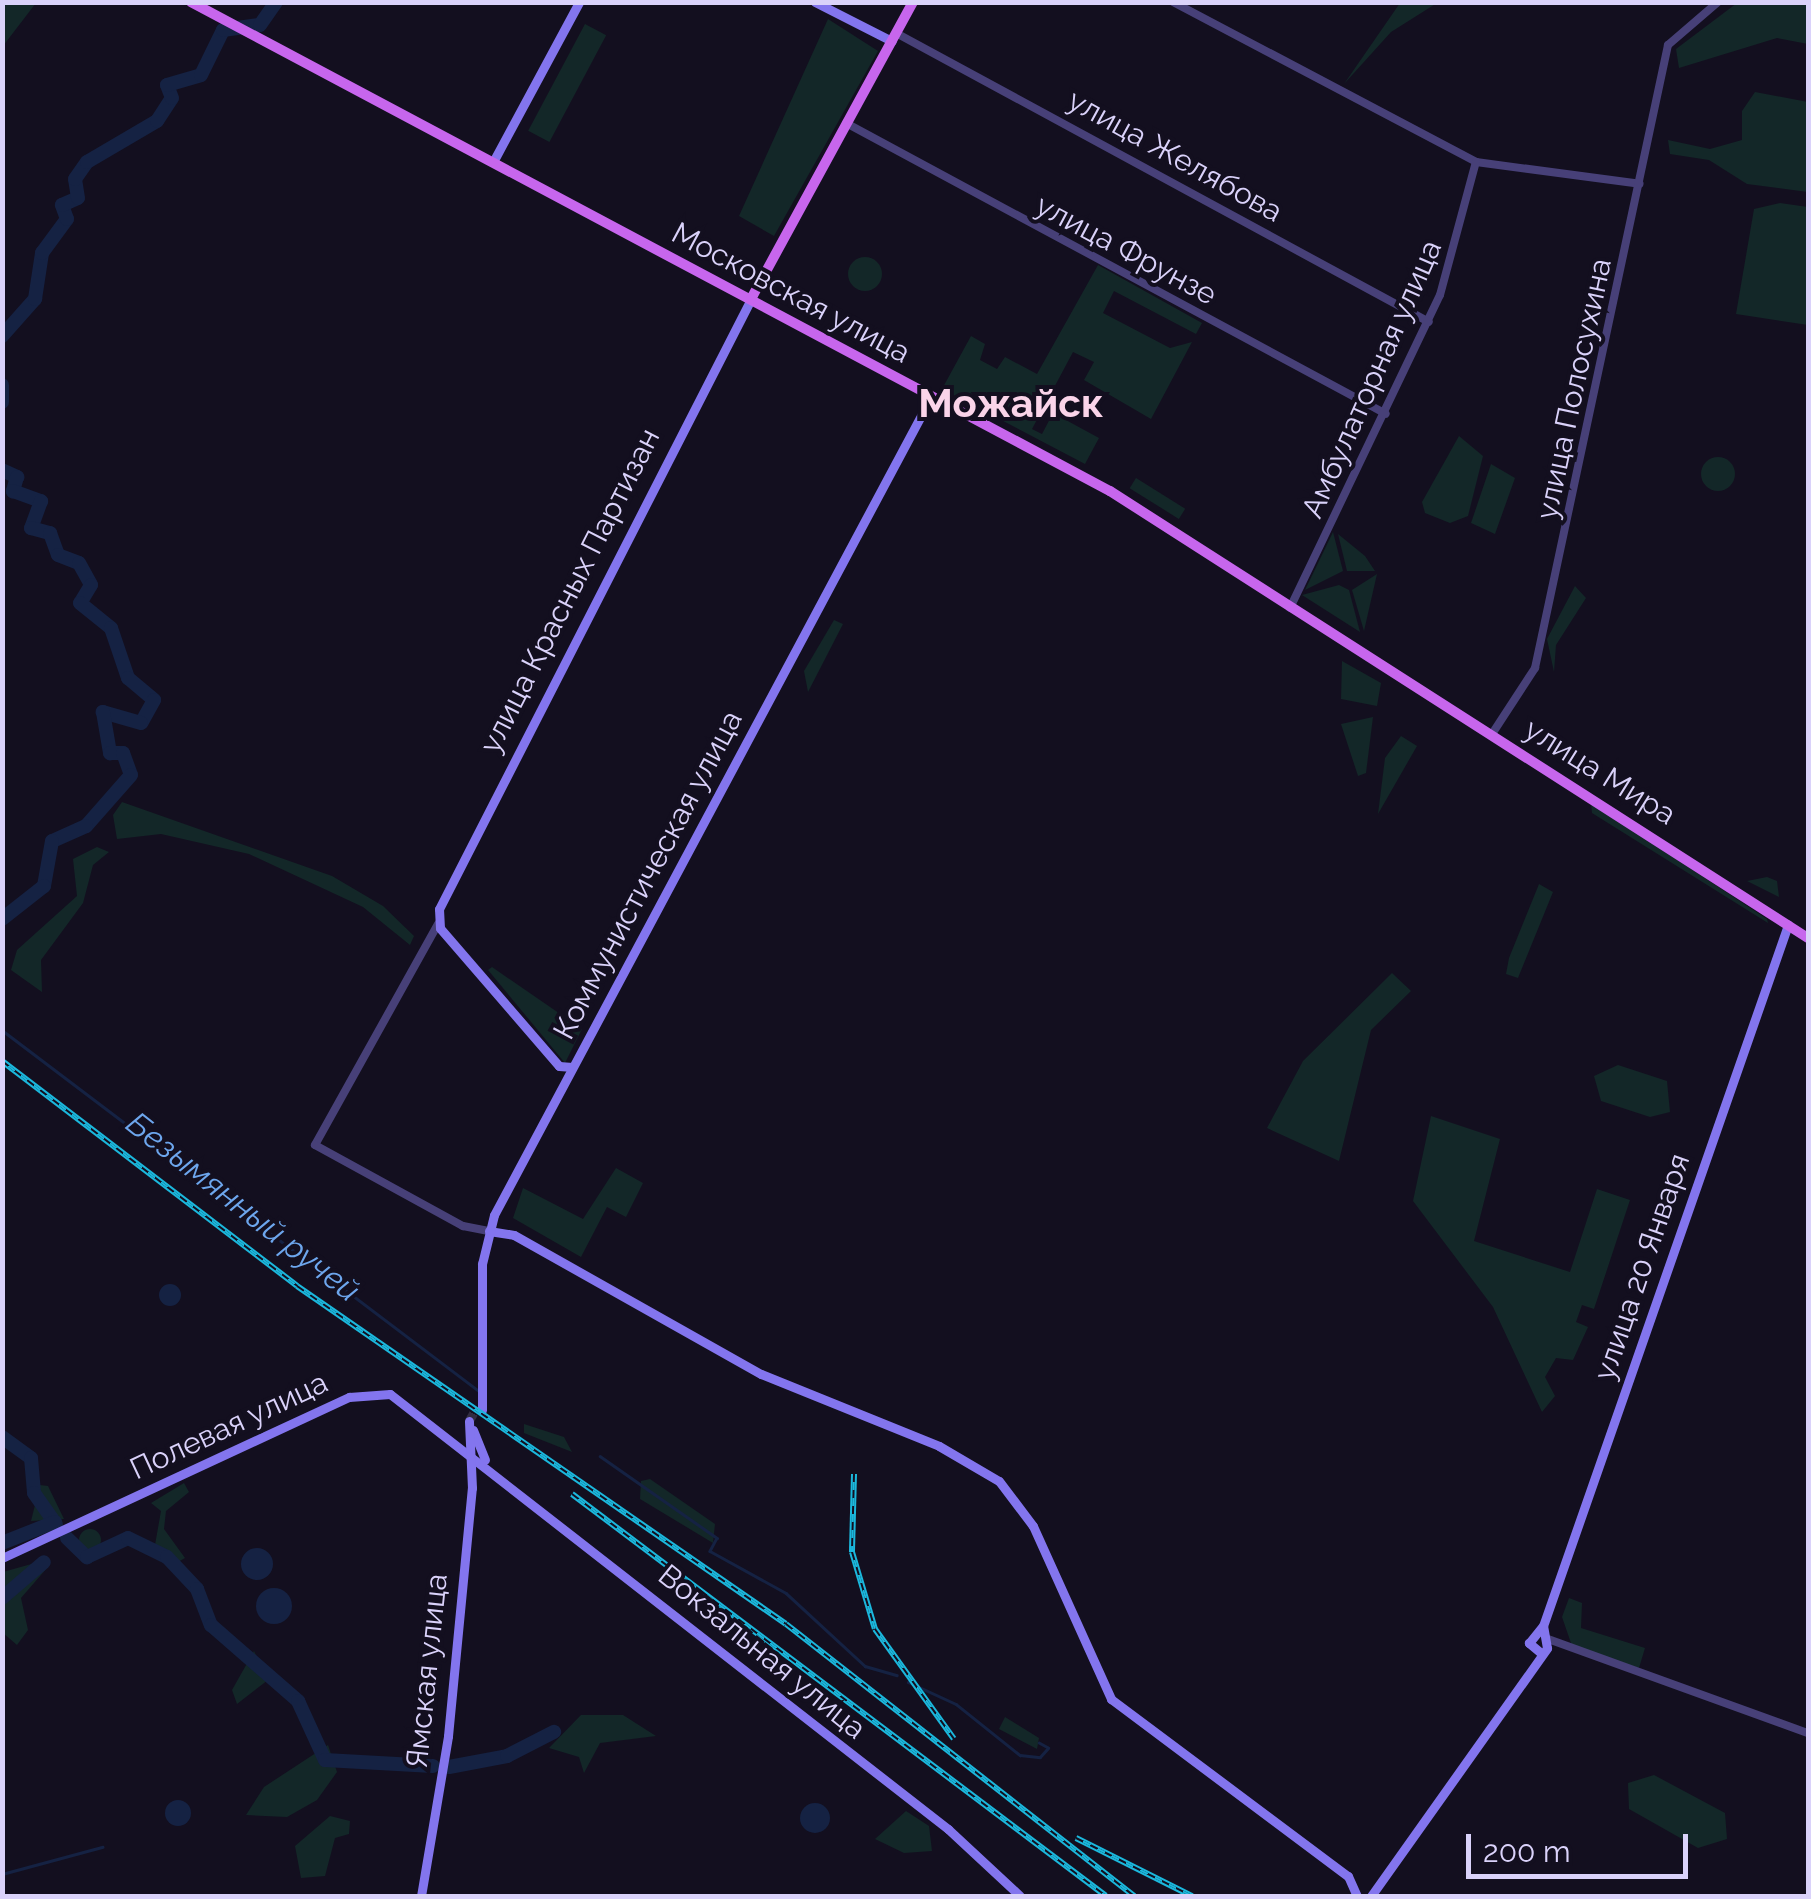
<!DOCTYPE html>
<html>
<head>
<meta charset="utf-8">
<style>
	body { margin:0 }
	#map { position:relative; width:1811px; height:1899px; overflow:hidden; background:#130f1f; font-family:Raleway,sans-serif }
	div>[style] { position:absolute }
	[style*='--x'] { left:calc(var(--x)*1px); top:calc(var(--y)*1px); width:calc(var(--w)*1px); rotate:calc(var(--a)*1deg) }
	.green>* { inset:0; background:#132728; transform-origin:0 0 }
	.round { border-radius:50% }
	.water>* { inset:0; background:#152243 }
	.stream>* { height:2.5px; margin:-1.25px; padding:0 1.25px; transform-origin:1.25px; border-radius:1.25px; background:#152243 }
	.river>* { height:14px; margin:-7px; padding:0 7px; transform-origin:7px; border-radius:7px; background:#152243 }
	.secondary-tunnel>* { height:9px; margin-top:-4.5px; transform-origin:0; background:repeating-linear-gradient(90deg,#312c40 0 9px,transparent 0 13.5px) }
	.tertiary>* { height:8px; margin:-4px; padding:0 4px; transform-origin:4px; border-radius:4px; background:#474078 }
	.secondary>* { height:9px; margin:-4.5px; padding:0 4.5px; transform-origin:4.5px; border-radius:4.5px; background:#8375ee }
	.primary>* { height:10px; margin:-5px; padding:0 5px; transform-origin:5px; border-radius:5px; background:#c766ed }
	.rail>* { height:6px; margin-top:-3px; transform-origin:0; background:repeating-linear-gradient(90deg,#130f1f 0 8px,#1bb8dd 0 16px); box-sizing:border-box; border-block:2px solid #1bb8dd }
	span { translate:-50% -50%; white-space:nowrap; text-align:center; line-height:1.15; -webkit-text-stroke:8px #130f1f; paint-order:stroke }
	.street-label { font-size:30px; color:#dad2fa }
	.water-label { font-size:32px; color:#6da6ed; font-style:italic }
	.district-label { font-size:40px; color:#fad4e9; font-weight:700 }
	.frame { position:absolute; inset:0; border:5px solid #dad2fa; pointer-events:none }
	.scale { position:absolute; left:1466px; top:1834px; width:222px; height:45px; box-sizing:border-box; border:5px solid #dad2fa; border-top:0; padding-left:12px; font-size:30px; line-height:35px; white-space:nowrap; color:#dad2fa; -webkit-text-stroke:8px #130f1f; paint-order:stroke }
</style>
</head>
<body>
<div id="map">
	<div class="green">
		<i style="clip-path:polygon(3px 2px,36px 3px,3px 46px,2px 3px)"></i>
		<i style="clip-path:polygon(1400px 3px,1437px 3px,1391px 32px,1344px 84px)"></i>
		<i style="clip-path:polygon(1737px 3px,1808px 3px,1808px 44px,1777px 38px,1679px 68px,1676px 49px)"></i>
		<i style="clip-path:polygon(828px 19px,878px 51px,774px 236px,739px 216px)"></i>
		<i style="left:585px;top:24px;width:24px;height:121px;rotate:28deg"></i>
		<i style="clip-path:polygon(1755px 92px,1808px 102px,1808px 192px,1747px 184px,1709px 160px,1670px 154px,1668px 140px,1710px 149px,1742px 140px,1742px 111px)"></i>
		<i style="clip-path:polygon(1780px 203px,1808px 207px,1808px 325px,1736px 314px,1754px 209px)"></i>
		<i class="round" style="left:848px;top:257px;width:34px;height:34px"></i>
		<i style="clip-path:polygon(1098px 265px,1202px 323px,1196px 334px,1114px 291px,1103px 313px,1170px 348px,1192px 342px,1151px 419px,1084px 380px,1094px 362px,1073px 352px,1032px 429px,1042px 434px,1053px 413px,1099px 438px,1085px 464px,942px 389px,971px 336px,985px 344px,980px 360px,997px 369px,1005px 357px,1037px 374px)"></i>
		<i style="clip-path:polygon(1459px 436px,1483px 456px,1468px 516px,1450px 523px,1425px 513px,1422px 502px)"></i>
		<i class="round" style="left:1701px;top:457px;width:34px;height:34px"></i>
		<i style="clip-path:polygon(1491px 464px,1515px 478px,1495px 534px,1471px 523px)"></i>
		<i style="left:1136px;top:478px;width:58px;height:12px;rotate:32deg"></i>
		<i style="clip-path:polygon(1333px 532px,1343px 571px,1305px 590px)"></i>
		<i style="clip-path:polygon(1338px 534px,1365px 556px,1375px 571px,1347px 571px)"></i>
		<i style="clip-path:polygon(1377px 574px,1364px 631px,1352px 590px)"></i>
		<i style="clip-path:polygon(1339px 585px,1349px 590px,1360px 632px,1302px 595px)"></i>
		<i style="clip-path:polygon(1575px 586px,1586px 598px,1556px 645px,1554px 672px,1547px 639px)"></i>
		<i style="clip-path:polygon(834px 620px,843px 624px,808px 692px,804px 671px)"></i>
		<i style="clip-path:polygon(1342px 661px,1381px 683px,1377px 706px,1341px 699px)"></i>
		<i style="clip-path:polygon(1373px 717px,1366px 773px,1358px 776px,1341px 724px)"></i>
		<i style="clip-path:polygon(1401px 736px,1417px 746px,1378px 814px,1385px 758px)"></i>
		<i style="clip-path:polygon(122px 802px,332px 876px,383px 906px,414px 936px,410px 945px,363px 907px,249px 854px,161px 834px,117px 839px,113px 815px)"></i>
		<i style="clip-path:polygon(1591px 803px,1767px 919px,1768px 923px,1592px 813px)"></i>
		<i style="clip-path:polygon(97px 847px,109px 852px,93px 865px,83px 903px,41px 960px,42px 992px,11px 970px,17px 950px,77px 896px,73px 859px)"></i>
		<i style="clip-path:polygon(1767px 877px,1777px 881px,1779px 897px,1747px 881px)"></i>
		<i style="clip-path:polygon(1539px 884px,1553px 892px,1518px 978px,1506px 974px,1509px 958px)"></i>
		<i style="clip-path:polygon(492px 967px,582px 1029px,565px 1063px,488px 970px)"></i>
		<i style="clip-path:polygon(1392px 973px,1411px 991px,1371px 1030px,1339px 1161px,1267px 1128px,1303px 1061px)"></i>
		<i style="clip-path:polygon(1618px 1065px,1667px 1081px,1670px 1112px,1650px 1117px,1601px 1101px,1594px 1076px)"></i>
		<i style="clip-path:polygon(1431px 1116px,1500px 1139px,1474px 1241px,1570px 1272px,1597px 1189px,1630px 1200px,1594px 1309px,1582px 1305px,1576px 1322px,1588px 1327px,1573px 1360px,1556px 1358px,1545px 1377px,1555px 1396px,1542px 1412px,1493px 1307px,1413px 1201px)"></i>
		<i style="clip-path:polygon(616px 1168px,643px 1183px,626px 1217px,607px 1207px,581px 1257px,513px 1218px,523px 1188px,583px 1219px)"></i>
		<i style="clip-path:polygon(524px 1424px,564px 1437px,572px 1452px,524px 1433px)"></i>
		<i style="clip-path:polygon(650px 1479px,715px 1524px,713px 1543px,640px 1499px,641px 1481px)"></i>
		<i style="clip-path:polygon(184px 1483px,189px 1492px,166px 1511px,164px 1529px,185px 1558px,169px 1567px,155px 1545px,161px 1511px,151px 1503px)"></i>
		<i style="clip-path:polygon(40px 1485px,48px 1486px,64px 1519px,31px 1521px)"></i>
		<i class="round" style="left:79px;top:1529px;width:22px;height:22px"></i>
		<i style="clip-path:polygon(42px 1561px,47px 1568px,21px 1598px,28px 1630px,17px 1645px,3px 1633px,3px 1572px)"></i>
		<i style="clip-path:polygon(1569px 1598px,1582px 1603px,1581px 1628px,1645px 1648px,1639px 1668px,1572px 1646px,1562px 1617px)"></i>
		<i style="clip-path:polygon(254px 1651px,268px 1680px,237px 1704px,232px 1690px)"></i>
		<i style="clip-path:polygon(581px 1715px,623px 1715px,656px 1736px,600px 1743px,584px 1773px,579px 1757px,549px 1748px)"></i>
		<i style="clip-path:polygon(1005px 1717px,1039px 1738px,1037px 1749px,999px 1729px)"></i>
		<i style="clip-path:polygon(328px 1745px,337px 1772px,317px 1800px,287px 1817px,246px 1815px,264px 1787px)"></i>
		<i style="clip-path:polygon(1654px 1775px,1725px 1813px,1727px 1839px,1698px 1848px,1629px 1809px,1628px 1783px)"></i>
		<i style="clip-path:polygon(906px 1811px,929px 1826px,932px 1851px,904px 1853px,875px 1839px)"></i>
		<i style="clip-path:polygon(330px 1816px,350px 1821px,349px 1834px,335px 1838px,325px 1876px,301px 1878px,295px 1846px)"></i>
	</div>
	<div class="water">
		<i class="round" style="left:159px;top:1284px;width:22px;height:22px"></i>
		<i class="round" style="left:241px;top:1548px;width:32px;height:32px"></i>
		<i class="round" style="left:256px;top:1588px;width:36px;height:36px"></i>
		<i class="round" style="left:165px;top:1800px;width:26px;height:26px"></i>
		<i class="round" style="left:800px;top:1803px;width:30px;height:30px"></i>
	</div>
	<div class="stream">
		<i style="--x:2;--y:1030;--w:598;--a:37.12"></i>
		<i style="--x:600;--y:1456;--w:143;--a:35"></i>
		<i style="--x:717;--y:1538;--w:15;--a:118"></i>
		<i style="--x:710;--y:1551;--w:87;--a:28.9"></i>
		<i style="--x:786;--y:1593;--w:108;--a:42.7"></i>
		<i style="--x:865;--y:1666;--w:33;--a:16"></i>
		<i style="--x:908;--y:1682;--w:53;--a:24.6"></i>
		<i style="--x:956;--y:1704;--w:82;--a:38.6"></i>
		<i style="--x:1020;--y:1755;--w:20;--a:6"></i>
		<i style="--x:1040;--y:1757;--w:12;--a:-48"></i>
		<i style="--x:1048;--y:1748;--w:10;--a:-151"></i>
		<i style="--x:2;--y:1874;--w:104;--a:-15.1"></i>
	</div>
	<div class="river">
		<i style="--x:2;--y:336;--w:50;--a:-48.3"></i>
		<i style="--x:35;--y:299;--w:47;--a:-81.3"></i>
		<i style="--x:42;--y:253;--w:42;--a:-53.7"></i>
		<i style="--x:67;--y:219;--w:15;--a:-110"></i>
		<i style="--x:62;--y:205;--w:17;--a:-24"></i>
		<i style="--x:78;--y:198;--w:19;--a:-99"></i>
		<i style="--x:75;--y:179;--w:21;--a:-55"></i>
		<i style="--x:87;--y:162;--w:81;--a:-30.4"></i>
		<i style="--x:157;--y:121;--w:27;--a:-57"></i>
		<i style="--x:172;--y:98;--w:14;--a:-111"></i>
		<i style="--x:167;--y:85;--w:35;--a:-16"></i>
		<i style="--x:201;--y:75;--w:50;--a:-63.9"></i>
		<i style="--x:223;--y:30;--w:37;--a:-8"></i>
		<i style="--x:260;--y:25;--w:28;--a:-55"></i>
		<i style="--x:2;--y:385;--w:17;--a:90"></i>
		<i style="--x:2;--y:470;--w:17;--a:25"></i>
		<i style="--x:17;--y:477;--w:15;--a:106"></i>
		<i style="--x:13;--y:491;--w:30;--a:20"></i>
		<i style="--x:41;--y:501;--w:29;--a:110"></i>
		<i style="--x:31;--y:528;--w:20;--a:15"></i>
		<i style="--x:50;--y:533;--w:23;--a:70"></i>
		<i style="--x:58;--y:555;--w:22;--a:21"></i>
		<i style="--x:79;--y:563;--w:25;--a:61"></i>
		<i style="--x:91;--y:585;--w:21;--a:121"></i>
		<i style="--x:80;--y:603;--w:40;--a:39"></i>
		<i style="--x:111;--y:628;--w:53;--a:71.2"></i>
		<i style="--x:128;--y:678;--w:34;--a:40"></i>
		<i style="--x:154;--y:700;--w:26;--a:119"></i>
		<i style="--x:141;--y:723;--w:40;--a:-164"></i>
		<i style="--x:103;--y:712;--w:42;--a:80.3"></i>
		<i style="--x:110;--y:753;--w:13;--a:0"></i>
		<i style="--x:123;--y:753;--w:23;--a:70"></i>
		<i style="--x:131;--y:775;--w:68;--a:131.4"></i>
		<i style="--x:86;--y:826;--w:37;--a:156"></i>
		<i style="--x:52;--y:841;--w:46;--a:100.1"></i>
		<i style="--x:44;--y:886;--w:53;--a:141.8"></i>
		<i style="--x:2;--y:1437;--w:36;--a:36"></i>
		<i style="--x:31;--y:1458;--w:35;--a:85"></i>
		<i style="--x:34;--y:1493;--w:38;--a:55"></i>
		<i style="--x:67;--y:1538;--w:28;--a:44"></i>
		<i style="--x:87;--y:1557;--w:45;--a:-24.9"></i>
		<i style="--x:128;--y:1538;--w:43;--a:26"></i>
		<i style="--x:167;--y:1557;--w:44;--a:46.8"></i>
		<i style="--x:197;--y:1589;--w:39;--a:69"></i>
		<i style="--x:211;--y:1625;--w:116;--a:41.1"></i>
		<i style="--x:298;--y:1701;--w:65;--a:65.4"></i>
		<i style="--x:325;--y:1760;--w:108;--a:3.2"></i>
		<i style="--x:2;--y:1543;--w:57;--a:-21.6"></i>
		<i style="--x:2;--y:1598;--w:55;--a:-40.6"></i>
		<i style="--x:449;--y:1767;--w:59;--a:-10.7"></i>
		<i style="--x:507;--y:1756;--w:53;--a:-27.1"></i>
	</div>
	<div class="secondary-tunnel">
		<i style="--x:469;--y:1421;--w:16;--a:-60"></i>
	</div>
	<div class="tertiary">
		<i style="--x:1173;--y:2;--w:343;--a:27.8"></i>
		<i style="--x:1476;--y:162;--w:165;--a:7.6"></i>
		<i style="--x:896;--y:33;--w:606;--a:28.47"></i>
		<i style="--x:846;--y:123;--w:613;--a:28.32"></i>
		<i style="--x:1290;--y:608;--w:347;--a:-64.4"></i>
		<i style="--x:1440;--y:295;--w:138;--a:-74.9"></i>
		<i style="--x:1492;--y:734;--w:79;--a:-56.9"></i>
		<i style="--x:1535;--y:668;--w:637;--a:-77.95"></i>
		<i style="--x:1668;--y:45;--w:66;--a:-40.7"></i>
		<i style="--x:438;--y:924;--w:253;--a:119.1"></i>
		<i style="--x:315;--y:1145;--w:169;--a:28.7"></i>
		<i style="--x:463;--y:1226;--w:26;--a:11"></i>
		<i style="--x:1548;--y:1639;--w:276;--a:19.9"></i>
	</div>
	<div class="secondary">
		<i style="--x:815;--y:2;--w:86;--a:26.9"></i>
		<i style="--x:493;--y:162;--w:182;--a:-61.7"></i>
		<i style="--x:572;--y:1067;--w:13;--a:-176"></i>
		<i style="--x:559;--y:1066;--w:182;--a:-130.8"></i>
		<i style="--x:440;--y:928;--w:19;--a:-93"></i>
		<i style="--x:439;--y:909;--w:685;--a:-62.91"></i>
		<i style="--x:489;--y:1231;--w:25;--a:9"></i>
		<i style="--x:514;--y:1235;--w:283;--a:29.4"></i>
		<i style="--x:761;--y:1374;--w:192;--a:22"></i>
		<i style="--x:939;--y:1446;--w:69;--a:30.3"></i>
		<i style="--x:999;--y:1481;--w:56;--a:52.9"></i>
		<i style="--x:1033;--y:1526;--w:190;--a:65.7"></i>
		<i style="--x:1111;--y:1699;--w:296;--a:36.8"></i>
		<i style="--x:1348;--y:1876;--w:22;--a:66"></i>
		<i style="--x:482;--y:1410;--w:146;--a:-90"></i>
		<i style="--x:482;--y:1264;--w:50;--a:-76.2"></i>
		<i style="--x:494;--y:1215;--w:927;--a:-61.89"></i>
		<i style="--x:473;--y:1430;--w:32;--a:68"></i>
		<i style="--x:2;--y:1558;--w:383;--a:-24.9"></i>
		<i style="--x:349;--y:1397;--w:41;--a:-4.2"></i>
		<i style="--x:390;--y:1394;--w:708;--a:37.94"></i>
		<i style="--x:948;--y:1829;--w:98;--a:42.9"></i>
		<i style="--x:1543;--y:1626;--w:743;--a:-70.74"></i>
		<i style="--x:1541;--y:1653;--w:16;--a:-140"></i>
		<i style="--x:1529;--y:1643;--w:22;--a:-51"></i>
		<i style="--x:421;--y:1896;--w:162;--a:-80.4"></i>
		<i style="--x:448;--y:1736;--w:249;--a:-84.5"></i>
		<i style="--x:472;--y:1488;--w:67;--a:-92.6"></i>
		<i style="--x:1371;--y:1896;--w:304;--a:-54.6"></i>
		<i style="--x:1547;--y:1648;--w:22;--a:-100"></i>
	</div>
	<div class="primary">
		<i style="--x:191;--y:2;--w:1041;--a:28.02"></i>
		<i style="--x:1110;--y:491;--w:829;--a:32.64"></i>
		<i style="--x:751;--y:299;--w:338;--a:-61.4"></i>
	</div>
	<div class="rail">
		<i style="--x:2;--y:1061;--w:371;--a:37.3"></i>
		<i style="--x:297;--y:1286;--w:594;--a:34.65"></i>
		<i style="--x:786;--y:1624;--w:442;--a:38"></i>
		<i style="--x:854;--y:1474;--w:78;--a:91.5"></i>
		<i style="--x:852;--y:1552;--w:80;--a:73.4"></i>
		<i style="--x:875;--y:1629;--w:135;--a:54.3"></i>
		<i style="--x:572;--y:1494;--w:668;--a:36.97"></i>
		<i style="--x:1076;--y:1838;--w:130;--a:26.6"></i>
	</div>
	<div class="street-label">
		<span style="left:1175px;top:156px;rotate:29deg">улица Желябова</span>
		<span style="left:1126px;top:250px;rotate:28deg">улица Фрунзе</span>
		<span style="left:791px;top:293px;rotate:28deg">Московская улица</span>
		<span style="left:1372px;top:379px;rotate:-66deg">Амбулаторная улица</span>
		<span style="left:1574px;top:389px;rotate:-78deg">улица Полосухина</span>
		<span style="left:570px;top:591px;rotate:-63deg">улица Красных Партизан</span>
		<span style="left:1600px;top:772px;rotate:32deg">улица Мира</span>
		<span style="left:648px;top:875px;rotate:-62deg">Коммунистическая улица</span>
		<span style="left:1642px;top:1267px;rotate:-71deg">улица 20 Января</span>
		<span style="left:229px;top:1426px;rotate:-25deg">Полевая улица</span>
		<span style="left:762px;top:1652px;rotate:39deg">Вокзальная улица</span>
		<span style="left:427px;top:1671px;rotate:-84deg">Ямская улица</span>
	</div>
	<div class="water-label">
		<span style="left:243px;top:1207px;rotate:38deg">Безымянный ручей</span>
	</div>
	<div class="district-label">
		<span style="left:1011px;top:403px">Можайск</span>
	</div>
	<div class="frame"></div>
	<div class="scale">200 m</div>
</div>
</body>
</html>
